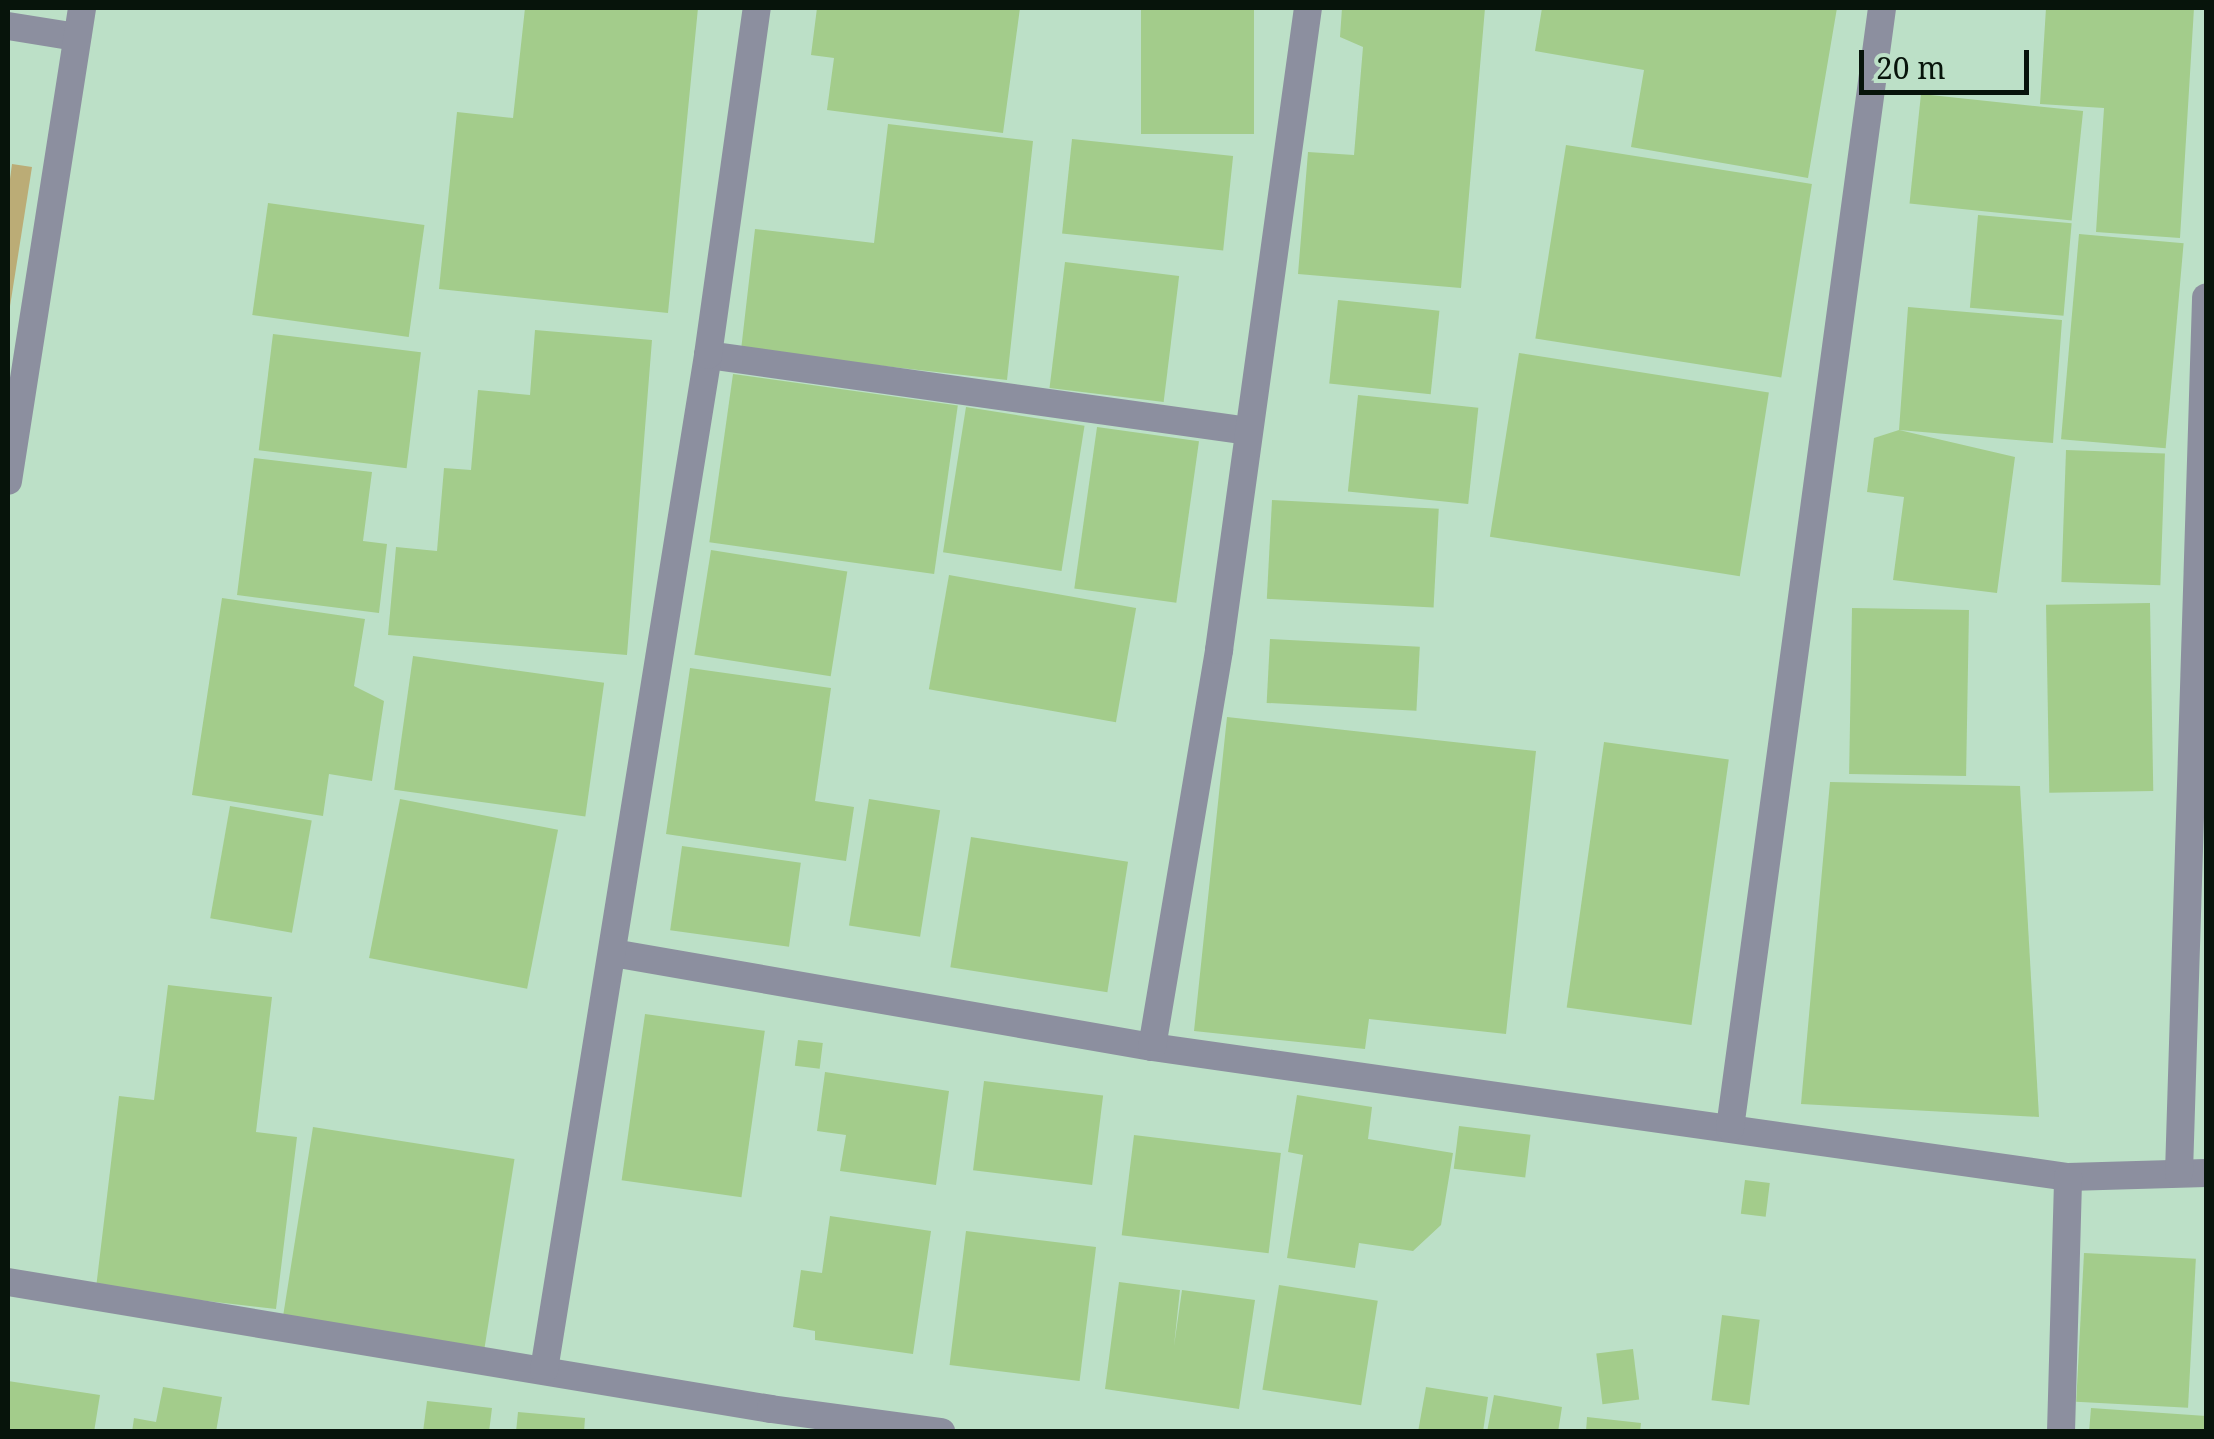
<!DOCTYPE html>
<html>
<head>
<meta charset="utf-8">
<style>
	body { margin:0 }
	#map { position:relative; width:2214px; height:1439px; overflow:hidden; background:#bce0c7; font-family:"Noto Serif",serif }
	div>[style] { position:absolute }
	[style*='--x'] { left:calc(var(--x)*1px); top:calc(var(--y)*1px); width:calc(var(--w)*1px); rotate:calc(var(--a)*1deg) }
	.green>* { inset:0; background:#bbac76 }
	.building>* { inset:0; background:#a3cc8b; transform-origin:0 0 }
	.minor>* { height:28px; margin:-14px; padding:0 14px; transform-origin:14px; border-radius:14px; background:#8c8f9f }
	span { translate:-50% -50%; white-space:nowrap; text-align:center; line-height:1.15; -webkit-text-stroke:8px #bce0c7; paint-order:stroke }
	.frame { position:absolute; inset:0; border:10px solid #07140b; pointer-events:none }
	.scale { position:absolute; left:1859px; top:50px; width:170px; height:45px; box-sizing:border-box; border:5px solid #07140b; border-top:0; padding-left:12px; font-size:30px; line-height:35px; white-space:nowrap; color:#07140b; -webkit-text-stroke:8px #bce0c7; paint-order:stroke }
</style>
</head>
<body>
<div id="map">
	<div class="green">
		<i style="clip-path:polygon(12px 164px,32px 167px,8px 319px,8px 194px)"></i>
	</div>
	<div class="building">
		<i style="clip-path:polygon(525px 8px,698px 8px,668px 313px,439px 289px,457px 112px,513px 118px)"></i>
		<i style="clip-path:polygon(817px 8px,1020px 8px,1003px 133px,827px 110px,834px 58px,811px 55px)"></i>
		<i style="left:1141px;top:8px;width:113px;height:126px"></i>
		<i style="clip-path:polygon(1342px 8px,1485px 8px,1461px 288px,1298px 274px,1308px 152px,1354px 155px,1363px 47px,1340px 37px)"></i>
		<i style="clip-path:polygon(1542px 8px,1837px 8px,1808px 178px,1631px 147px,1644px 70px,1535px 51px)"></i>
		<i style="clip-path:polygon(2046px 8px,2194px 8px,2180px 238px,2096px 232px,2104px 108px,2040px 104px)"></i>
		<i style="left:1921px;top:94px;width:163px;height:110px;rotate:6deg"></i>
		<i style="clip-path:polygon(888px 124px,1033px 141px,1007px 380px,741px 350px,755px 229px,874px 243px)"></i>
		<i style="left:1072px;top:139px;width:162px;height:95px;rotate:6deg"></i>
		<i style="left:1566px;top:145px;width:249px;height:196px;rotate:9deg"></i>
		<i style="left:268px;top:203px;width:158px;height:113px;rotate:8deg"></i>
		<i style="left:1978px;top:215px;width:94px;height:93px;rotate:5deg"></i>
		<i style="left:2079px;top:234px;width:105px;height:206px;rotate:5deg"></i>
		<i style="left:1065px;top:262px;width:115px;height:127px;rotate:7deg"></i>
		<i style="left:1338px;top:300px;width:102px;height:84px;rotate:6deg"></i>
		<i style="clip-path:polygon(1908px 307px,2062px 320px,2053px 443px,1899px 430px,2015px 457px,1997px 593px,1893px 580px,1904px 497px,1867px 492px,1874px 438px,1899px 430px)"></i>
		<i style="clip-path:polygon(535px 330px,652px 340px,627px 655px,388px 635px,396px 547px,437px 551px,444px 468px,471px 470px,478px 390px,530px 395px)"></i>
		<i style="left:273px;top:334px;width:149px;height:117px;rotate:7deg"></i>
		<i style="left:1519px;top:353px;width:253px;height:186px;rotate:9deg"></i>
		<i style="left:733px;top:374px;width:227px;height:170px;rotate:8deg"></i>
		<i style="left:1358px;top:395px;width:121px;height:97px;rotate:6deg"></i>
		<i style="left:966px;top:407px;width:120px;height:147px;rotate:9deg"></i>
		<i style="left:1097px;top:427px;width:103px;height:163px;rotate:8deg"></i>
		<i style="left:2066px;top:450px;width:99px;height:132px;rotate:2deg"></i>
		<i style="clip-path:polygon(254px 458px,372px 472px,363px 541px,387px 544px,379px 613px,237px 595px)"></i>
		<i style="left:1272px;top:500px;width:167px;height:99px;rotate:3deg"></i>
		<i style="left:711px;top:550px;width:138px;height:106px;rotate:9deg"></i>
		<i style="left:949px;top:575px;width:190px;height:116px;rotate:10deg"></i>
		<i style="clip-path:polygon(222px 598px,365px 619px,354px 686px,384px 701px,372px 781px,329px 774px,323px 816px,192px 795px)"></i>
		<i style="left:2150px;top:603px;width:188px;height:104px;rotate:89deg"></i>
		<i style="left:1852px;top:608px;width:117px;height:166px;rotate:1deg"></i>
		<i style="left:1270px;top:639px;width:150px;height:64px;rotate:3deg"></i>
		<i style="left:413px;top:656px;width:193px;height:135px;rotate:8deg"></i>
		<i style="clip-path:polygon(690px 668px,831px 688px,815px 801px,854px 807px,846px 861px,666px 834px)"></i>
		<i style="clip-path:polygon(1227px 717px,1536px 751px,1506px 1034px,1369px 1019px,1365px 1049px,1194px 1031px)"></i>
		<i style="left:1604px;top:742px;width:126px;height:268px;rotate:8deg"></i>
		<i style="clip-path:polygon(1830px 782px,2020px 786px,2039px 1117px,1801px 1104px)"></i>
		<i style="left:400px;top:799px;width:161px;height:162px;rotate:11deg"></i>
		<i style="left:869px;top:799px;width:72px;height:128px;rotate:9deg"></i>
		<i style="left:230px;top:806px;width:83px;height:114px;rotate:10deg"></i>
		<i style="left:971px;top:837px;width:159px;height:132px;rotate:9deg"></i>
		<i style="left:682px;top:846px;width:120px;height:85px;rotate:8deg"></i>
		<i style="clip-path:polygon(168px 985px,272px 997px,256px 1132px,297px 1137px,276px 1309px,96px 1288px,119px 1096px,154px 1100px)"></i>
		<i style="left:645px;top:1014px;width:121px;height:168px;rotate:8deg"></i>
		<i style="left:798px;top:1040px;width:25px;height:26px;rotate:7deg"></i>
		<i style="clip-path:polygon(825px 1072px,949px 1091px,936px 1185px,840px 1171px,846px 1135px,817px 1131px)"></i>
		<i style="left:984px;top:1081px;width:120px;height:90px;rotate:7deg"></i>
		<i style="clip-path:polygon(1297px 1095px,1372px 1107px,1368px 1139px,1453px 1153px,1441px 1225px,1413px 1251px,1359px 1243px,1355px 1268px,1287px 1258px,1303px 1155px,1288px 1152px)"></i>
		<i style="left:1459px;top:1126px;width:72px;height:43px;rotate:7deg"></i>
		<i style="left:313px;top:1127px;width:204px;height:192px;rotate:9deg"></i>
		<i style="left:1134px;top:1135px;width:148px;height:101px;rotate:7deg"></i>
		<i style="left:1745px;top:1180px;width:25px;height:34px;rotate:7deg"></i>
		<i style="clip-path:polygon(830px 1216px,931px 1231px,913px 1354px,815px 1340px,815px 1331px,793px 1327px,801px 1270px,822px 1273px)"></i>
		<i style="left:966px;top:1231px;width:131px;height:135px;rotate:7deg"></i>
		<i style="left:2084px;top:1253px;width:112px;height:149px;rotate:3deg"></i>
		<i style="clip-path:polygon(1119px 1282px,1180px 1290px,1174px 1346px,1182px 1290px,1255px 1300px,1239px 1409px,1105px 1389px)"></i>
		<i style="left:1279px;top:1285px;width:100px;height:106px;rotate:9deg"></i>
		<i style="left:1722px;top:1315px;width:38px;height:86px;rotate:7deg"></i>
		<i style="left:1633px;top:1349px;width:51px;height:37px;rotate:83deg"></i>
		<i style="clip-path:polygon(8px 1381px,100px 1395px,94px 1432px,8px 1432px)"></i>
		<i style="clip-path:polygon(163px 1387px,222px 1397px,216px 1432px,132px 1432px,134px 1418px,156px 1422px)"></i>
		<i style="clip-path:polygon(1426px 1387px,1488px 1397px,1483px 1432px,1418px 1432px)"></i>
		<i style="clip-path:polygon(1494px 1395px,1562px 1407px,1558px 1432px,1487px 1432px)"></i>
		<i style="clip-path:polygon(427px 1401px,492px 1408px,489px 1432px,423px 1432px)"></i>
		<i style="clip-path:polygon(2091px 1408px,2206px 1416px,2206px 1432px,2089px 1432px)"></i>
		<i style="clip-path:polygon(518px 1412px,585px 1418px,584px 1432px,516px 1432px)"></i>
		<i style="clip-path:polygon(1587px 1417px,1641px 1423px,1640px 1432px,1586px 1432px)"></i>
	</div>
	<div class="minor">
		<i style="--x:8;--y:26;--w:70;--a:9.1"></i>
		<i style="--x:708;--y:355;--w:545;--a:8.01"></i>
		<i style="--x:8;--y:481;--w:479;--a:-81.1"></i>
		<i style="--x:613;--y:953;--w:547;--a:9.89"></i>
		<i style="--x:1152;--y:1047;--w:925;--a:8.08"></i>
		<i style="--x:2068;--y:1177;--w:138;--a:-1.7"></i>
		<i style="--x:1152;--y:1047;--w:403;--a:-80.4"></i>
		<i style="--x:1219;--y:650;--w:648;--a:-82.11"></i>
		<i style="--x:1730;--y:1128;--w:1130;--a:-82.27"></i>
		<i style="--x:2179;--y:1173;--w:876;--a:-88.23"></i>
		<i style="--x:8;--y:1282;--w:773;--a:9.45"></i>
		<i style="--x:771;--y:1409;--w:172;--a:7.7"></i>
		<i style="--x:544;--y:1370;--w:1028;--a:-80.82"></i>
		<i style="--x:708;--y:355;--w:350;--a:-82"></i>
		<i style="--x:2061;--y:1432;--w:255;--a:-88.4"></i>
	</div>
	<div class="frame"></div>
	<div class="scale">20 m</div>
</div>
</body>
</html>
